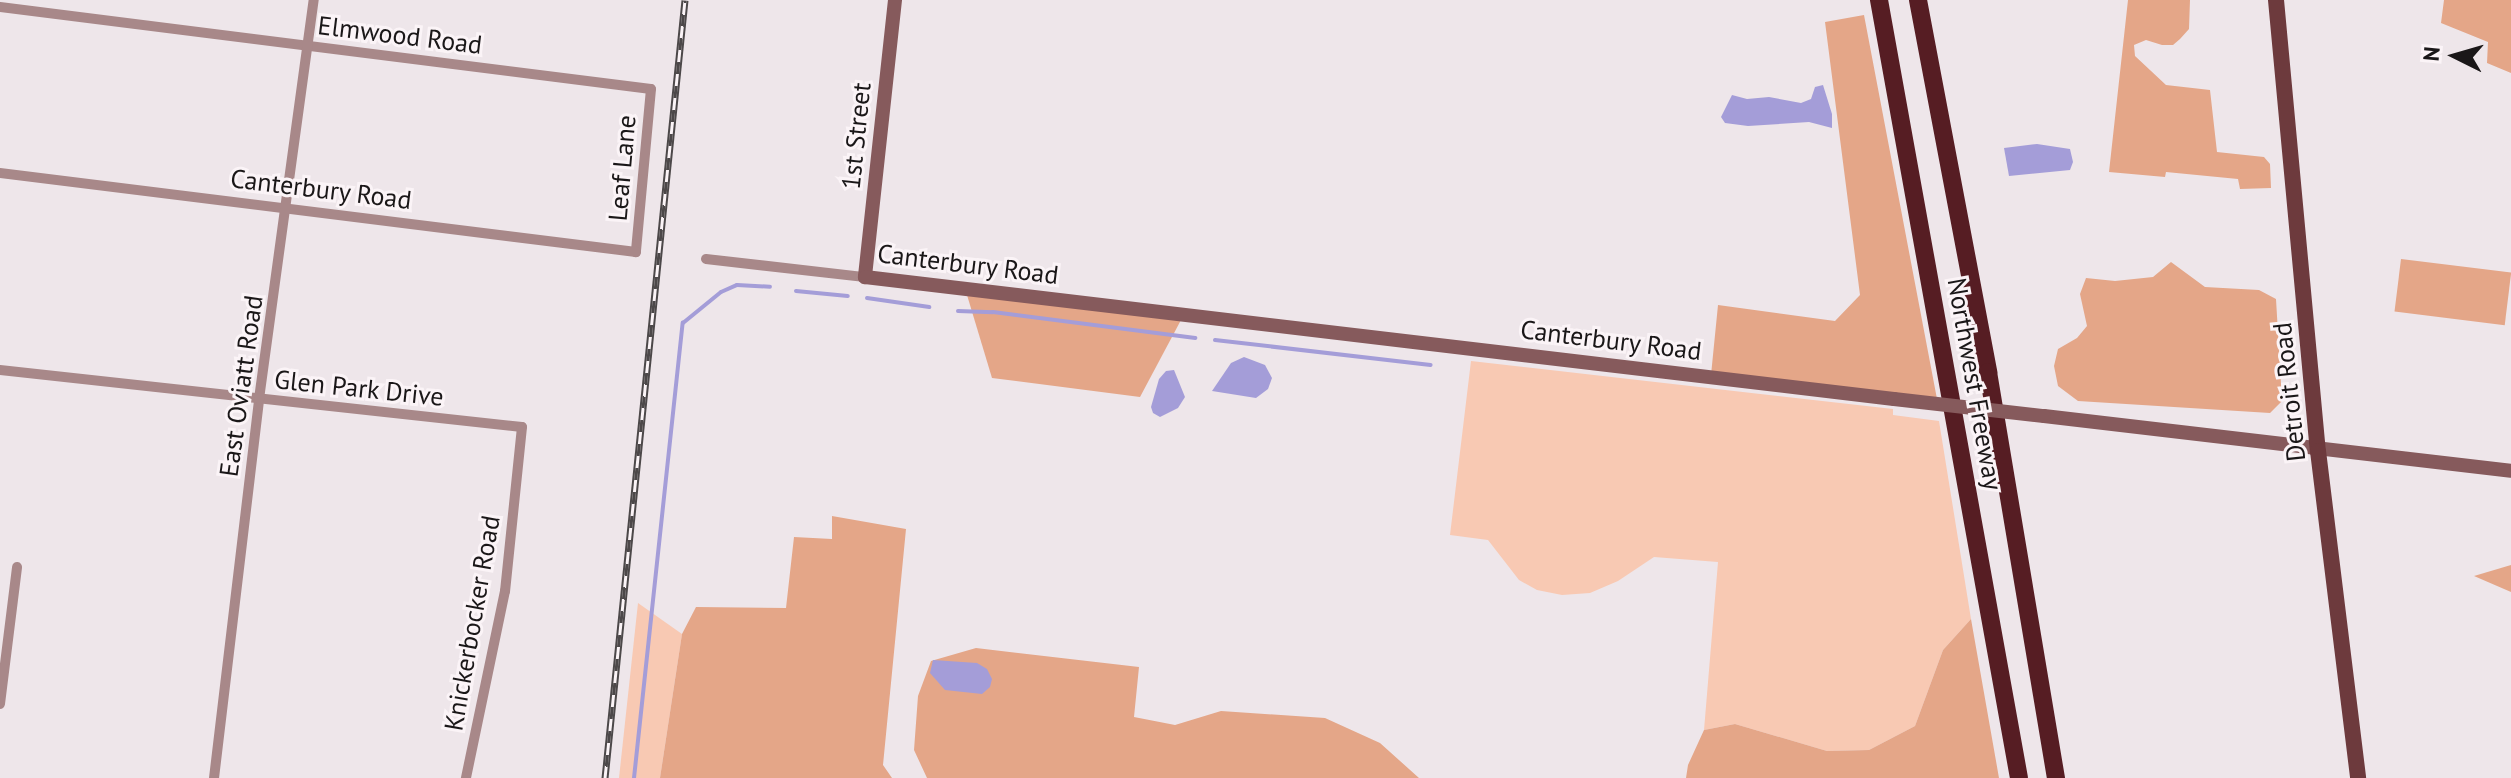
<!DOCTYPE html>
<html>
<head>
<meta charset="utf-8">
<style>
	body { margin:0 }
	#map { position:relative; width:2511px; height:778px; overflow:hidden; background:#eee6ea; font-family:"PT Sans",sans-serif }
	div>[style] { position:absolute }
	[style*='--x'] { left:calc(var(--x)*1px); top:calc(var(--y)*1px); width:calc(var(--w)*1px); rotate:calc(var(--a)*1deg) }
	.green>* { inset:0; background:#f8c9b3 }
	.forest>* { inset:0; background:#e4a688; transform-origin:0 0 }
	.water>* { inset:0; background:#a49dd8 }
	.stream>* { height:4px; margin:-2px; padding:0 2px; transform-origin:2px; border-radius:2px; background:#a49dd8 }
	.street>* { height:10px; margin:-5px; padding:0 5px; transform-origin:5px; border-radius:5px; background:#a88889 }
	.secondary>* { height:14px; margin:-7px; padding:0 7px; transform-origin:7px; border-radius:7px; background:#865a5c }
	.primary>* { height:16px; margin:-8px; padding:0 8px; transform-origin:8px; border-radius:8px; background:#6d3a3d }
	.highway>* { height:18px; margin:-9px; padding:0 9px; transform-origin:9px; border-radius:9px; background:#561d23 }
	.rail>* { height:7px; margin-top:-3.5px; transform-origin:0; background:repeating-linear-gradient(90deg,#fbf4f7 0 12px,#4c4849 0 24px); box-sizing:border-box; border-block:2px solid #4c4849 }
	.secondary-bridge>* { height:14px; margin:-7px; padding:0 7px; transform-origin:7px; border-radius:7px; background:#865a5c }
	span { translate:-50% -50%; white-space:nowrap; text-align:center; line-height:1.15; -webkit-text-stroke:6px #fbf4f7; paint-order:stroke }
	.street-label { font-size:26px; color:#1a1718 }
	.north { position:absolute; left:2415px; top:16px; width:80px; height:80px; -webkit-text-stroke:6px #fbf4f7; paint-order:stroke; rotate:275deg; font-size:22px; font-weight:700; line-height:32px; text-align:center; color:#1a1718 }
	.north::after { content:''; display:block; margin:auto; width:28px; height:36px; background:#1a1718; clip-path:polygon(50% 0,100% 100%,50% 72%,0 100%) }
</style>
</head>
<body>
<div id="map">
	<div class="green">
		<i style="clip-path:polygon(1471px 361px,1893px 409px,1893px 415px,1939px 421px,1971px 619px,1943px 650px,1915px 726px,1869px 750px,1827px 751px,1735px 724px,1704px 730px,1718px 562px,1654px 557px,1618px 581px,1590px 593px,1562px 595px,1537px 590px,1519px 580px,1488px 540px,1450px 535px)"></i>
		<i style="clip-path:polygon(638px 603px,682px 634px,660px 778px,619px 778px)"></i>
	</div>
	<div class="forest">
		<i style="clip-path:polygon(2128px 0,2190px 0,2189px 29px,2180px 39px,2173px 45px,2162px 45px,2146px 40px,2134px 45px,2135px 56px,2166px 85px,2210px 90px,2217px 152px,2264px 157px,2270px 164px,2271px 188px,2240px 189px,2238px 179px,2166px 172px,2165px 177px,2109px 172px)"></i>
		<i style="clip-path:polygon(2444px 0,2511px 0,2511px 73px,2487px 63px,2488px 42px,2441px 23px)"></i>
		<i style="clip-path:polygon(1864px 15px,1937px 399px,1711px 375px,1718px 305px,1835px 321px,1860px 295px,1825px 22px)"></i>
		<i style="left:2401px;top:259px;width:111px;height:53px;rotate:7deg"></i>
		<i style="clip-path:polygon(2171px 262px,2205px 287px,2259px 290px,2276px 299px,2282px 401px,2270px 413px,2078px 401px,2058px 386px,2054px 366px,2058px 349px,2077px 338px,2087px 326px,2080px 294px,2086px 278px,2115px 281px,2153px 277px)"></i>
		<i style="clip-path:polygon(967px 295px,1181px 320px,1140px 397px,992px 378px)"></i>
		<i style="clip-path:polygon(832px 516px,906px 529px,883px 765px,892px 778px,660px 778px,682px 634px,696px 607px,786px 608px,794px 537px,832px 539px)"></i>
		<i style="clip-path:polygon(2511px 565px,2511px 592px,2474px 576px)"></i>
		<i style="clip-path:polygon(1971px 619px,1999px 778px,1686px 778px,1688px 765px,1704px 730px,1735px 724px,1827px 751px,1869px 750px,1915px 726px,1943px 650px)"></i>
		<i style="clip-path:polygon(976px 648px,1139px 667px,1134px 717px,1175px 725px,1221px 711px,1325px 718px,1380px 743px,1419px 778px,927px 778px,914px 750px,918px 696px,931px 661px)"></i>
	</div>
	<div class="water">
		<i style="clip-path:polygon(1823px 85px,1832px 114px,1832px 128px,1809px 122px,1748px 126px,1725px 123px,1721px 117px,1732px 95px,1747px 99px,1769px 97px,1801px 103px,1811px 99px,1815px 87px)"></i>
		<i style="clip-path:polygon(2037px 144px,2070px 149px,2073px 162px,2070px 170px,2009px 176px,2004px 148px)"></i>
		<i style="clip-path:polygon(1244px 357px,1265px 365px,1272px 378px,1268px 389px,1256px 398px,1212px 391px,1231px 363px)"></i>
		<i style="clip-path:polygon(1174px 370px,1185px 397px,1178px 408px,1160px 417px,1153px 413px,1151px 407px,1159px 379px,1166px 371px)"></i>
		<i style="clip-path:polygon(933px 660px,977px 663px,987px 669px,992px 679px,990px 687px,982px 694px,945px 690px,930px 673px)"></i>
	</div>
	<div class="stream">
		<i style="--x:796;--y:291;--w:52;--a:5.5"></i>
		<i style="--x:867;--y:298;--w:63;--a:8.3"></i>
		<i style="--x:958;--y:311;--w:35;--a:2"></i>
		<i style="--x:993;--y:312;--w:204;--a:7.3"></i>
		<i style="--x:1215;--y:340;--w:217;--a:6.6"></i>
		<i style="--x:634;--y:778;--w:458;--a:-83.9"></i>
		<i style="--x:683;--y:323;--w:49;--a:-39.2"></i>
		<i style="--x:721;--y:292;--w:17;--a:-24"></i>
		<i style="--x:737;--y:285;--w:33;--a:3"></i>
	</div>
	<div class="street">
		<i style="--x:0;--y:7;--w:656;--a:7.18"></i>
		<i style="--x:651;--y:89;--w:164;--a:95.3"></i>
		<i style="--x:636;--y:252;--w:641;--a:-172.92"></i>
		<i style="--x:706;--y:259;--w:160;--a:6.5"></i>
		<i style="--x:0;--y:370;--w:525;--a:6.23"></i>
		<i style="--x:522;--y:427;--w:165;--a:95.9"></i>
		<i style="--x:505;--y:591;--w:191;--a:101.8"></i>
		<i style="--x:0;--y:704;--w:138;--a:-82.9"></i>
		<i style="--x:214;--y:778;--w:382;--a:-83.2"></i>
		<i style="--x:259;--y:399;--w:403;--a:-82.2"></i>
	</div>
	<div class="secondary">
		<i style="--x:895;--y:0;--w:279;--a:96.2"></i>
		<i style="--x:865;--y:277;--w:1036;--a:6.76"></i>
		<i style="--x:2044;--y:416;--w:470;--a:6.7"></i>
	</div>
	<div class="primary">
		<i style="--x:2276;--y:0;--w:453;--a:84.7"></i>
		<i style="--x:2318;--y:451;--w:329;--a:83"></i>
	</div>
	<div class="highway">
		<i style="--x:1879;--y:0;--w:790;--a:79.8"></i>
		<i style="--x:1918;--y:0;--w:379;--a:79.3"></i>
		<i style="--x:1988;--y:372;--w:412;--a:80.5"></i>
	</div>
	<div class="rail">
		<i style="--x:605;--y:778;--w:782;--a:-84.13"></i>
	</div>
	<div class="secondary-bridge">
		<i style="--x:1894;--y:399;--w:151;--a:6.5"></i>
	</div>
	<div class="street-label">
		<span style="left:400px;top:35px;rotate:7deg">Elmwood Road</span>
		<span style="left:856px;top:136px;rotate:-84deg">1st Street</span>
		<span style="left:622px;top:168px;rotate:-85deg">Leaf Lane</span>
		<span style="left:321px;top:189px;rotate:7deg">Canterbury Road</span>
		<span style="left:968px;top:264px;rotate:7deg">Canterbury Road</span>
		<span style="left:1611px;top:340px;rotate:7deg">Canterbury Road</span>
		<span style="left:1975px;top:384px;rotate:80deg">Northwest Freeway</span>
		<span style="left:241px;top:386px;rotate:-82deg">East Oviatt Road</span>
		<span style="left:359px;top:388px;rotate:6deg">Glen Park Drive</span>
		<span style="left:2289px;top:392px;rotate:-96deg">Detroit Road</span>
		<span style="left:472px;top:623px;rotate:-80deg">Knickerbocker Road</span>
	</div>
	<div class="north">N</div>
</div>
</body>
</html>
